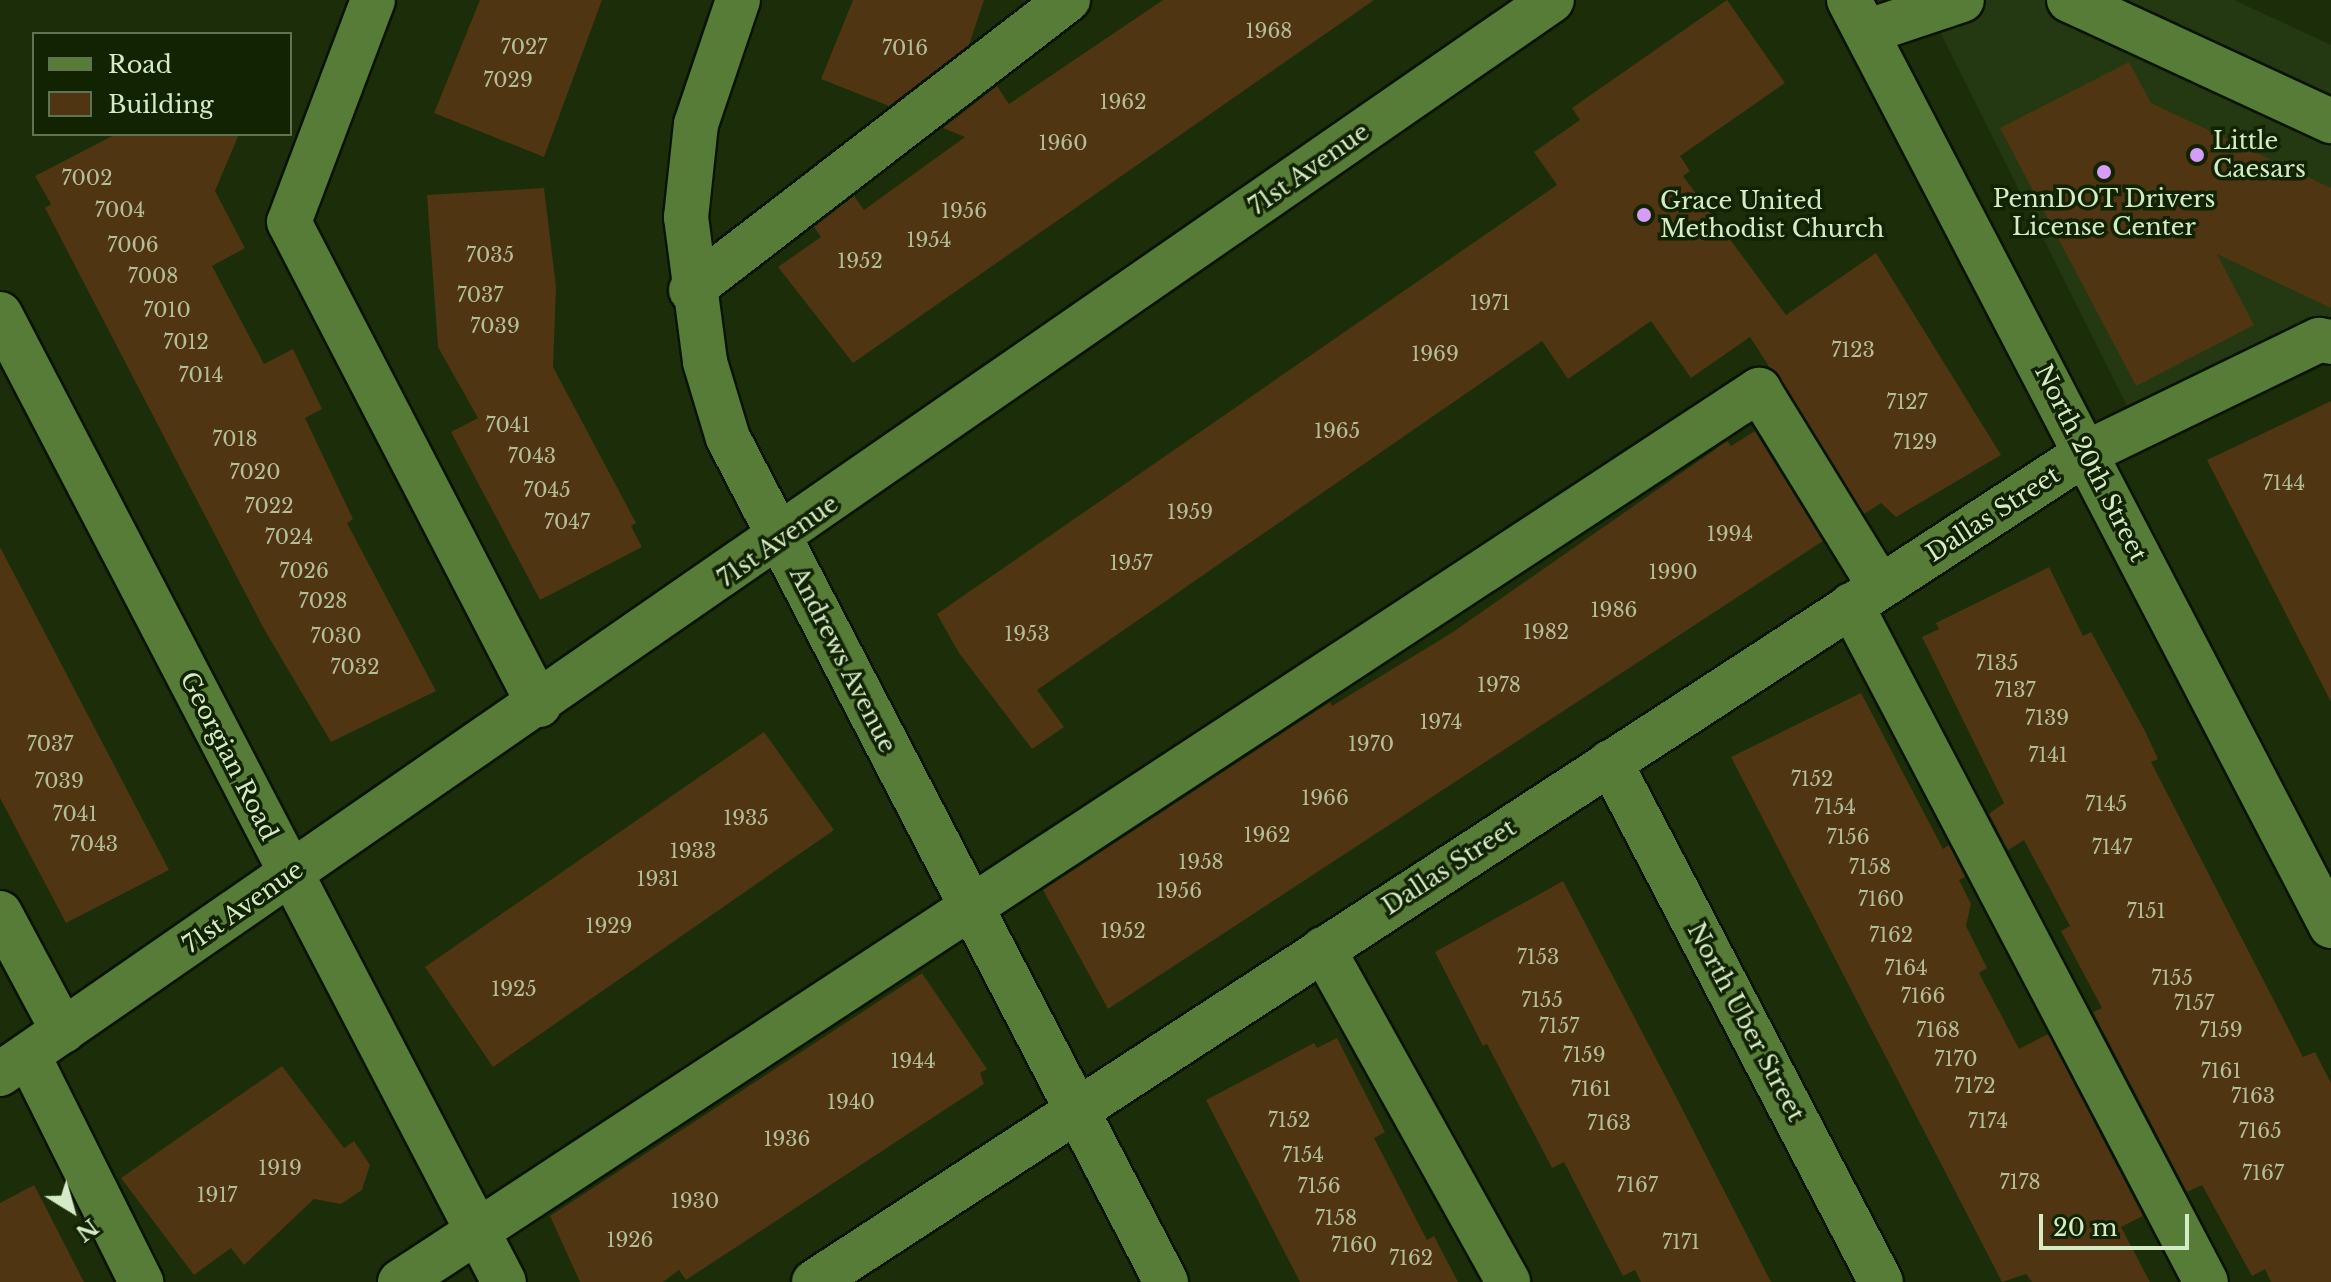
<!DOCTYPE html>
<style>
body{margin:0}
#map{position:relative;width:2331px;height:1282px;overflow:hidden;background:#1b2d09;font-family:"Libre Baskerville",serif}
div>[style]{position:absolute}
.built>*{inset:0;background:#243911}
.building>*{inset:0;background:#4f3511}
.roads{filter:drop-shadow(2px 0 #091402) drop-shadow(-2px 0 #091402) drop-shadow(0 2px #091402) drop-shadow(0 -2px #091402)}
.minor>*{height:44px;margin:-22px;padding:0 22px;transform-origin:22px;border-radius:22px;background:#577c38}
.dots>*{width:22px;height:22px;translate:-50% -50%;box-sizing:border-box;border:4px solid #112301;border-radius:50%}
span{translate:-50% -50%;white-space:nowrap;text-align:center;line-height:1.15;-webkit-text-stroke:7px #112301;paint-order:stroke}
.number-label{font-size:20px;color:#b4bd99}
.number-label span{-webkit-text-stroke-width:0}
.poi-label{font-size:24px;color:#d5eac6}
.left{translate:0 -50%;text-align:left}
.street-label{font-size:24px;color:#d5eac6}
.legend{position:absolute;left:32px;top:32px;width:260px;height:104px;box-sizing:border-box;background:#112301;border:2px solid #5f7350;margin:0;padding:10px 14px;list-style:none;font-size:24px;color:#d5eac6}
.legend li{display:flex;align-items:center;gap:16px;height:40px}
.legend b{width:40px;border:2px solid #5f7350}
.north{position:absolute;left:32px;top:1170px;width:80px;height:80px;-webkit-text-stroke:6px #112301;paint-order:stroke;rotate:143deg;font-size:22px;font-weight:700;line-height:32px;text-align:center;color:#d5eac6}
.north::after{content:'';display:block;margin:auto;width:28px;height:36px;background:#d5eac6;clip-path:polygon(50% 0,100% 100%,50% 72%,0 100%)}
.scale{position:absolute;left:2039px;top:1214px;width:150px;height:36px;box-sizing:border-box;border:4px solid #d5eac6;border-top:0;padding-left:10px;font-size:24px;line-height:28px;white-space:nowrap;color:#d5eac6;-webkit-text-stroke:6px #112301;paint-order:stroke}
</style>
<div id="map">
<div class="built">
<i style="clip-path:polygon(1924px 0,2234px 0,2331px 45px,2331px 343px,2295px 325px,2127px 406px)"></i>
</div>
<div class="building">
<i style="clip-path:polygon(480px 0,602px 0,544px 157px,434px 113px)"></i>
<i style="clip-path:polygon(853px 0,984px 0,969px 45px,889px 106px,821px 79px)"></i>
<i style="clip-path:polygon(1163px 0,1374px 0,853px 363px,778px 267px,821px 237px,814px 227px,854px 196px,864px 210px,965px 137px,943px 128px,997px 86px,1009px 104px)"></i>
<i style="clip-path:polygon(1727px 0,1785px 83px,1680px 156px,1690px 171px,1683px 176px,1786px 315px,1876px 253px,2001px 455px,1896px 517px,1881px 503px,1864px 514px,1750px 337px,1691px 378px,1651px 321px,1568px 379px,1542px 341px,1037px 690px,1064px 727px,1032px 749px,959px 653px,937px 614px,1557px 185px,1534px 152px,1580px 120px,1572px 108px)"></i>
<i style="clip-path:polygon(2129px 62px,2151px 103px,2331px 188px,2331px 308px,2217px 254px,2254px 325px,2136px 386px,2000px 128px)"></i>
<i style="clip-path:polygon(116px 134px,239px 134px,215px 191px,245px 248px,212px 266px,264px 364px,293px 349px,322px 409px,305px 418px,353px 519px,347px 523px,436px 691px,331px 742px,264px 629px,45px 208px,51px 204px,35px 176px)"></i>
<i style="clip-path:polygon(544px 188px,556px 287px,553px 367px,636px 523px,631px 526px,642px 547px,540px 600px,451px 432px,478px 418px,438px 347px,427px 195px)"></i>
<i style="clip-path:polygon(2331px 401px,2331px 702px,2207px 460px)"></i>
<i style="clip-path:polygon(1755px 431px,1823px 541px,1108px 1009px,1043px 890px,1330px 702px,1332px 706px,1453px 632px,1727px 441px,1731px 446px)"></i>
<i style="clip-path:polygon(0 547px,169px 870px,66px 923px,0 798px)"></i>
<i style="clip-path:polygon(2049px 567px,2083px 636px,2091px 632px,2145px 731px,2158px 759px,2151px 762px,2303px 1057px,2315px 1052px,2331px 1083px,2331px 1282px,2271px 1282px,2265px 1269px,2252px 1276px,2202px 1185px,2187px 1192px,2093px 1012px,2102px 1008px,2061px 931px,2070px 926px,2024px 840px,2008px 850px,1989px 814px,2004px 803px,1922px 637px,1939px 629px,1936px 623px)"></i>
<i style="clip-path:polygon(1861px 693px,1943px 849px,1949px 845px,1965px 877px,1959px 880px,1971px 904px,1966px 926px,1987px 968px,1979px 973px,2019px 1049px,2048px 1034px,2143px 1216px,2121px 1227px,2150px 1282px,2032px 1282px,2026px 1274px,2002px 1282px,1731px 757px)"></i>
<i style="clip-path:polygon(764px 732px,834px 830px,493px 1067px,425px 967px)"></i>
<i style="clip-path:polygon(1563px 881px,1673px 1091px,1771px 1282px,1641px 1282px,1635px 1270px,1623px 1276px,1564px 1162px,1552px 1168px,1487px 1044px,1483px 1046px,1435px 952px)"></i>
<i style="clip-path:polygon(922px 973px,987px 1069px,980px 1073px,984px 1084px,686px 1280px,679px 1270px,663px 1282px,580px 1282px,550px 1216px)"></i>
<i style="clip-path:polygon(1337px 1038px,1385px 1132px,1374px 1138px,1427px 1240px,1434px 1236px,1458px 1282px,1300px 1282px,1206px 1100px,1314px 1043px,1317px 1048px)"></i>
<i style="clip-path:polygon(282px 1066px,344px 1148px,354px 1141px,370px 1165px,362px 1190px,341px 1204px,314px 1199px,244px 1265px,231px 1248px,194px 1275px,121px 1178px)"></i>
<i style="clip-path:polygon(34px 1185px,45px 1206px,84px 1282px,0 1282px,0 1203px)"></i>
</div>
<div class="roads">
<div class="minor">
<i style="left:373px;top:0;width:237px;rotate:110.7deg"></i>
<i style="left:289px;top:222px;width:544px;rotate:62.63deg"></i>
<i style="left:738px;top:0;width:131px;rotate:108.7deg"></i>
<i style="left:696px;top:124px;width:94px;rotate:96.1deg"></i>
<i style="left:686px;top:217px;width:146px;rotate:82.5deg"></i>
<i style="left:705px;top:362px;width:79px;rotate:73.2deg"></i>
<i style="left:728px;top:438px;width:951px;rotate:62.57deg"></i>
<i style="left:1849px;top:0;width:1044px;rotate:62.5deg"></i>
<i style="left:2069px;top:0;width:289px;rotate:24.8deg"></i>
<i style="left:1866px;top:32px;width:101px;rotate:-18.4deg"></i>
<i style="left:691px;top:290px;width:476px;rotate:-37.6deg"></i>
<i style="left:0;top:314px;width:1091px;rotate:62.5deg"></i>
<i style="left:1851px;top:605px;width:764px;rotate:62.33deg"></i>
<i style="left:1610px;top:762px;width:586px;rotate:62.47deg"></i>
<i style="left:0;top:913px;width:134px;rotate:61.9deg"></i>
<i style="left:1323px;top:949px;width:381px;rotate:60.9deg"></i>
<i style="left:28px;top:1055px;width:254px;rotate:63.5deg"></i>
<i style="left:0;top:1074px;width:1887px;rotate:-34.68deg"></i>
<i style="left:400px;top:1282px;width:1626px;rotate:-33.28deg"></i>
<i style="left:1759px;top:390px;width:231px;rotate:58.4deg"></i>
<i style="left:814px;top:1282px;width:1518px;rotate:-33.09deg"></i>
<i style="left:2086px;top:453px;width:259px;rotate:-25.9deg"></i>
<i style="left:2319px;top:340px;width:12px;rotate:9deg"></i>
</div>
</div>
<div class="dots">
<i style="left:2197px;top:155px;background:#d79bf9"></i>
<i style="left:2104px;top:172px;background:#d79bf9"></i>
<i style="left:1644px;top:215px;background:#d79bf9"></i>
</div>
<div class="number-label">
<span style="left:1269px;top:31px">1968</span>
<span style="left:524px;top:47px">7027</span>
<span style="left:905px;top:48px">7016</span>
<span style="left:508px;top:80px">7029</span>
<span style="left:1123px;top:102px">1962</span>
<span style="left:1063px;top:143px">1960</span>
<span style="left:87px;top:178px">7002</span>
<span style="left:120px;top:210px">7004</span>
<span style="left:964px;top:211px">1956</span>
<span style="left:929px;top:240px">1954</span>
<span style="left:133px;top:245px">7006</span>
<span style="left:490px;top:255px">7035</span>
<span style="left:860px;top:261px">1952</span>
<span style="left:153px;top:276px">7008</span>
<span style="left:480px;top:295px">7037</span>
<span style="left:1490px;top:303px">1971</span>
<span style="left:167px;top:310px">7010</span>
<span style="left:495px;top:326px">7039</span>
<span style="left:186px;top:342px">7012</span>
<span style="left:1853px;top:350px">7123</span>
<span style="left:1435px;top:354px">1969</span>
<span style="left:201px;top:375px">7014</span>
<span style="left:1907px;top:402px">7127</span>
<span style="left:508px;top:425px">7041</span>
<span style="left:1337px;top:431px">1965</span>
<span style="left:235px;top:439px">7018</span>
<span style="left:1915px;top:442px">7129</span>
<span style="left:532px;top:456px">7043</span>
<span style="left:255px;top:472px">7020</span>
<span style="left:2284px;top:483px">7144</span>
<span style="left:547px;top:490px">7045</span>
<span style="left:269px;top:506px">7022</span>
<span style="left:1190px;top:512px">1959</span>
<span style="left:567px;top:522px">7047</span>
<span style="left:1730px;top:534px">1994</span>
<span style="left:289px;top:537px">7024</span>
<span style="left:1131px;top:563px">1957</span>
<span style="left:304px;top:571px">7026</span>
<span style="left:1673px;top:572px">1990</span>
<span style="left:323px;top:601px">7028</span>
<span style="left:1614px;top:610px">1986</span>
<span style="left:1546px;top:632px">1982</span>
<span style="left:1027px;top:634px">1953</span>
<span style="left:336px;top:636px">7030</span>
<span style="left:1997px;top:663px">7135</span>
<span style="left:355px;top:667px">7032</span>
<span style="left:1499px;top:685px">1978</span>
<span style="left:2015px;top:690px">7137</span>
<span style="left:2047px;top:718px">7139</span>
<span style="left:1441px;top:722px">1974</span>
<span style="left:50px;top:744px">7037</span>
<span style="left:1371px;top:744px">1970</span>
<span style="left:2048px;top:755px">7141</span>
<span style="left:1812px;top:779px">7152</span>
<span style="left:59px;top:781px">7039</span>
<span style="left:1325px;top:798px">1966</span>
<span style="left:2106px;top:804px">7145</span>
<span style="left:1835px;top:807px">7154</span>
<span style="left:75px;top:814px">7041</span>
<span style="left:746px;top:818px">1935</span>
<span style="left:1267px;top:835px">1962</span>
<span style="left:1848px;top:837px">7156</span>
<span style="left:94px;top:844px">7043</span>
<span style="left:2112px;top:847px">7147</span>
<span style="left:693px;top:851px">1933</span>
<span style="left:1201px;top:862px">1958</span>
<span style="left:1870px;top:867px">7158</span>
<span style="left:658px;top:879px">1931</span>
<span style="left:1179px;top:891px">1956</span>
<span style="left:1881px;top:899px">7160</span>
<span style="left:2146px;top:911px">7151</span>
<span style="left:609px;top:926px">1929</span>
<span style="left:1123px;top:931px">1952</span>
<span style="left:1891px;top:935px">7162</span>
<span style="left:1538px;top:957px">7153</span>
<span style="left:1906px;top:968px">7164</span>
<span style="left:2172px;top:978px">7155</span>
<span style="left:514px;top:989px">1925</span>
<span style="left:1923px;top:996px">7166</span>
<span style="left:1542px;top:1000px">7155</span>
<span style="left:2194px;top:1003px">7157</span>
<span style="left:1559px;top:1026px">7157</span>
<span style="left:1938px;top:1030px">7168</span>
<span style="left:2221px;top:1030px">7159</span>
<span style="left:1584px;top:1055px">7159</span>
<span style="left:1956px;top:1059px">7170</span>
<span style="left:913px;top:1061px">1944</span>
<span style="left:2221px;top:1071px">7161</span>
<span style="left:1975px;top:1086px">7172</span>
<span style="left:1591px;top:1089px">7161</span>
<span style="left:2253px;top:1096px">7163</span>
<span style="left:851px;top:1102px">1940</span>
<span style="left:1289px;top:1120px">7152</span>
<span style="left:1988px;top:1121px">7174</span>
<span style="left:1609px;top:1123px">7163</span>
<span style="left:2260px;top:1131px">7165</span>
<span style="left:787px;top:1139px">1936</span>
<span style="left:1303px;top:1155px">7154</span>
<span style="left:280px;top:1168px">1919</span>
<span style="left:2263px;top:1173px">7167</span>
<span style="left:2020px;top:1182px">7178</span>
<span style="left:1637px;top:1185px">7167</span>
<span style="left:1319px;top:1186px">7156</span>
<span style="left:217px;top:1195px">1917</span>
<span style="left:695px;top:1201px">1930</span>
<span style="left:1336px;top:1218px">7158</span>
<span style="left:630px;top:1240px">1926</span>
<span style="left:1681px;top:1242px">7171</span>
<span style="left:1354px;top:1245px">7160</span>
<span style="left:1411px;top:1258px">7162</span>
</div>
<div class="poi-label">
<span class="left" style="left:2213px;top:155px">Little<br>Caesars</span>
<span style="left:2104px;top:213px">PennDOT Drivers<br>License Center</span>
<span class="left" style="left:1660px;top:215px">Grace United<br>Methodist Church</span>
</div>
<div class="street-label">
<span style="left:1309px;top:169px;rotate:-35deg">71st Avenue</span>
<span style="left:2091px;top:463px;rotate:63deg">North 20th Street</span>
<span style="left:1993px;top:514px;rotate:-33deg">Dallas Street</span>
<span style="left:778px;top:541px;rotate:-35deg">71st Avenue</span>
<span style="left:843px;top:660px;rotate:63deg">Andrews Avenue</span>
<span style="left:229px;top:756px;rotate:63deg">Georgian Road</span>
<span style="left:1449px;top:867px;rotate:-33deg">Dallas Street</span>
<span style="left:243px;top:907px;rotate:-35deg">71st Avenue</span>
<span style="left:1746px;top:1022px;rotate:62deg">North Uber Street</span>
</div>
<ul class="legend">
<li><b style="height:10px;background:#577c38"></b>Road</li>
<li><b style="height:22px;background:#4f3511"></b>Building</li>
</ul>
<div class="north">N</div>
<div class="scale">20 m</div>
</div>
